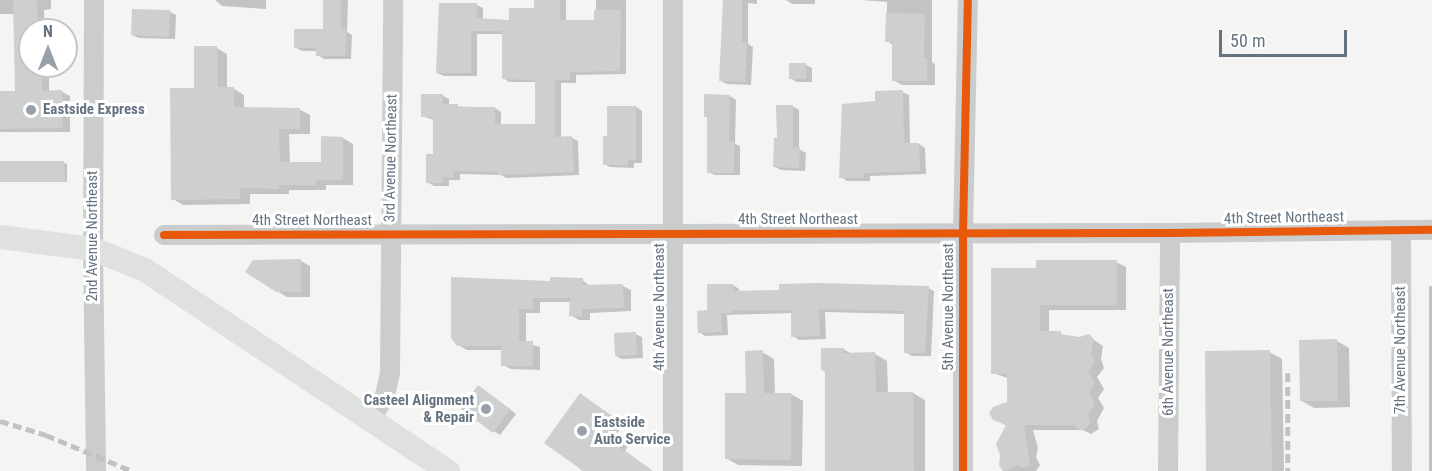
<!DOCTYPE html>
<style>
body{margin:0}
#map{position:relative;width:1432px;height:471px;overflow:hidden;background:#f4f4f3;font-family:"Roboto Condensed",sans-serif}
div>[style]{position:absolute}
.shadow>*{inset:0;background:#0003}
.building>*{inset:0;background:#cecfcf}
.minor>*{height:20px;margin:-10px;padding:0 10px;transform-origin:10px;border-radius:10px;background:#cacccd}
.major>*{height:24px;margin:-12px;padding:0 12px;transform-origin:12px;border-radius:12px;background:#dfe0e0}
.rail>*{height:4.5px;margin-top:-2.25px;transform-origin:0;background:repeating-linear-gradient(90deg,#c1c2c3 0 9px,transparent 0 13.5px)}
.cycleway>*{height:8px;margin:-4px;padding:0 4px;transform-origin:4px;border-radius:4px;background:#e8590c}
.dots>*{width:16px;height:16px;translate:-50% -50%;box-sizing:border-box;border:3px solid #fff;border-radius:50%}
span{translate:-50% -50%;white-space:nowrap;text-align:center;line-height:1.15;-webkit-text-stroke:6px #fff;paint-order:stroke}
.poi-label{font-size:15px;color:#667482;font-weight:700}
.left{translate:0 -50%;text-align:left}
.right{translate:-100% -50%;text-align:right}
.street-label{font-size:15px;color:#667482}
.north{position:absolute;left:18px;top:18px;width:60px;height:60px;box-sizing:border-box;background:#fff;border:2px solid #c2c7cd;border-radius:50%;rotate:0deg;font-size:16px;font-weight:700;line-height:24px;text-align:center;color:#667482}
.north::after{content:'';display:block;margin:auto;width:21px;height:27px;background:#98a1aa;clip-path:polygon(50% 0,100% 100%,50% 72%,0 100%)}
.scale{position:absolute;left:1219px;top:30px;width:128px;height:27px;box-sizing:border-box;border:3px solid #667482;border-top:0;padding-left:8px;font-size:18px;line-height:21px;white-space:nowrap;color:#667482;-webkit-text-stroke:4px #fff;paint-order:stroke}
</style>
<div id="map">
<div class="shadow">
<i style="clip-path:polygon(0 0,51px 0,51px 9px,44px 10px,45px 30px,30px 30px,30px 66px,49px 66px,49px 92px,62px 92px,70px 96px,70px 132px,0 132px,0 93px,17px 92px,15px 14px,0 14px)"></i>
<i style="clip-path:polygon(215px 0,266px 0,266px 9px,222px 6px)"></i>
<i style="clip-path:polygon(324px 0,348px 0,347px 32px,352px 35px,351px 59px,324px 59px,318px 55px,318px 51px,302px 51px,295px 47px,324px 31px)"></i>
<i style="clip-path:polygon(535px 0,566px 0,566px 22px,596px 21px,596px 0,626px 0,626px 74px,576px 75px,576px 83px,561px 83px,561px 138px,572px 138px,578px 141px,579px 175px,506px 178px,501px 175px,460px 174px,460px 180px,449px 180px,449px 186px,434px 186px,427px 182px,434px 156px,434px 120px,422px 116px,443px 96px,449px 99px,449px 106px,495px 108px,501px 112px,501px 126px,537px 126px,537px 82px,509px 82px,503px 78px,503px 34px,477px 34px,477px 76px,444px 76px,437px 73px,477px 5px,483px 8px,483px 20px,510px 21px,535px 9px)"></i>
<i style="clip-path:polygon(724px 0,757px 0,757px 4px,748px 3px,748px 44px,753px 47px,751px 85px,727px 84px,721px 81px)"></i>
<i style="clip-path:polygon(786px 0,815px 0,815px 4px,792px 4px)"></i>
<i style="clip-path:polygon(861px 0,932px 0,932px 62px,935px 64px,935px 85px,902px 85px,893px 80px,893px 45px,887px 41px,887px 2px)"></i>
<i style="clip-path:polygon(170px 12px,176px 15px,175px 39px,139px 38px,132px 35px)"></i>
<i style="clip-path:polygon(217px 48px,227px 54px,227px 89px,234px 89px,244px 95px,244px 109px,299px 109px,310px 115px,310px 134px,289px 134px,290px 164px,322px 164px,323px 138px,343px 138px,353px 144px,353px 185px,326px 185px,326px 190px,289px 190px,289px 194px,250px 194px,250px 204px,183px 205px,173px 199px,196px 89px)"></i>
<i style="clip-path:polygon(806px 65px,812px 68px,812px 82px,797px 82px,790px 78px)"></i>
<i style="clip-path:polygon(902px 92px,909px 95px,910px 145px,919px 144px,925px 148px,926px 174px,870px 176px,870px 181px,847px 181px,841px 177px,877px 102px)"></i>
<i style="clip-path:polygon(730px 96px,736px 100px,735px 144px,740px 146px,740px 175px,715px 175px,708px 172px)"></i>
<i style="clip-path:polygon(792px 106px,799px 110px,799px 149px,806px 153px,805px 171px,781px 170px,775px 167px)"></i>
<i style="clip-path:polygon(636px 107px,642px 111px,642px 163px,634px 163px,634px 168px,610px 167px,604px 164px,609px 137px)"></i>
<i style="clip-path:polygon(0 163px,64px 163px,67px 164px,67px 182px,0 182px)"></i>
<i style="clip-path:polygon(301px 261px,310px 266px,310px 297px,287px 297px,277px 291px)"></i>
<i style="clip-path:polygon(1116px 262px,1126px 267px,1126px 310px,1049px 310px,1049px 333px,1079px 339px,1088px 336px,1103px 346px,1101px 359px,1104px 368px,1097px 377px,1104px 389px,1098px 398px,1104px 408px,1097px 421px,1099px 429px,1091px 434px,1083px 430px,1033px 430px,1038px 448px,1036px 457px,1040px 465px,1036px 471px,1003px 471px,1000px 465px,1007px 426px,994px 419px,1009px 404px,1008px 378px,993px 373px,1037px 269px)"></i>
<i style="clip-path:polygon(582px 280px,590px 286px,623px 286px,631px 290px,631px 311px,590px 313px,590px 320px,579px 320px,571px 315px,571px 302px,540px 302px,540px 313px,526px 313px,526px 343px,540px 347px,540px 370px,511px 369px,503px 365px,503px 350px,467px 350px,458px 345px,551px 282px)"></i>
<i style="clip-path:polygon(733px 285px,739px 289px,739px 292px,928px 288px,934px 291px,931px 356px,912px 356px,905px 352px,905px 314px,825px 312px,826px 339px,799px 340px,793px 336px,792px 313px,727px 315px,728px 335px,705px 336px,699px 332px,709px 312px)"></i>
<i style="clip-path:polygon(1429px 286px,1432px 286px,1432px 471px,1429px 471px)"></i>
<i style="clip-path:polygon(635px 334px,642px 337px,643px 358px,622px 359px,616px 356px)"></i>
<i style="clip-path:polygon(1337px 341px,1349px 348px,1350px 407px,1314px 408px,1302px 401px)"></i>
<i style="clip-path:polygon(843px 349px,852px 354px,875px 354px,887px 361px,888px 393px,913px 393px,925px 400px,925px 471px,827px 471px,826px 372px,822px 370px)"></i>
<i style="clip-path:polygon(762px 352px,774px 359px,775px 394px,791px 394px,803px 401px,802px 466px,738px 465px,726px 458px)"></i>
<i style="clip-path:polygon(1269px 352px,1282px 359px,1284px 471px,1208px 471px)"></i>
<i style="clip-path:polygon(485px 391px,516px 414px,500px 435px,494px 431px)"></i>
<i style="clip-path:polygon(581px 395px,624px 424px,616px 435px,629px 444px,625px 451px,653px 471px,585px 471px)"></i>
</div>
<div class="building">
<i style="clip-path:polygon(13px 0,37px 0,38px 30px,30px 30px,30px 66px,42px 66px,42px 91px,62px 90px,63px 128px,0 129px,0 91px,15px 91px)"></i>
<i style="clip-path:polygon(323px 0,341px 0,341px 29px,346px 29px,345px 56px,316px 56px,316px 48px,294px 48px,294px 29px,323px 29px)"></i>
<i style="clip-path:polygon(534px 0,560px 0,560px 20px,594px 20px,594px 10px,621px 10px,620px 71px,570px 72px,570px 80px,555px 80px,555px 137px,572px 136px,574px 172px,498px 175px,498px 172px,454px 171px,454px 178px,443px 177px,443px 183px,426px 183px,426px 154px,433px 154px,433px 117px,421px 117px,421px 94px,443px 94px,443px 104px,458px 104px,458px 107px,495px 107px,495px 124px,535px 124px,535px 80px,502px 79px,502px 31px,471px 31px,471px 73px,436px 73px,439px 3px,477px 3px,477px 18px,509px 20px,509px 8px,534px 8px)"></i>
<i style="clip-path:polygon(723px 0,742px 0,742px 42px,747px 42px,745px 82px,719px 81px)"></i>
<i style="clip-path:polygon(132px 9px,170px 10px,169px 37px,131px 35px)"></i>
<i style="clip-path:polygon(886px 13px,925px 14px,924px 58px,927px 58px,927px 81px,892px 81px,892px 42px,885px 42px)"></i>
<i style="clip-path:polygon(194px 46px,217px 46px,218px 87px,234px 87px,234px 107px,300px 108px,300px 129px,279px 129px,280px 162px,321px 162px,321px 136px,343px 137px,343px 180px,316px 180px,316px 185px,279px 185px,279px 189px,240px 188px,240px 199px,171px 200px,170px 88px,194px 88px)"></i>
<i style="clip-path:polygon(789px 63px,806px 63px,806px 79px,789px 79px)"></i>
<i style="clip-path:polygon(903px 90px,904px 143px,919px 143px,920px 171px,864px 173px,864px 178px,839px 178px,842px 104px,875px 101px,875px 91px)"></i>
<i style="clip-path:polygon(704px 94px,730px 95px,729px 141px,734px 141px,734px 173px,707px 173px,707px 117px,704px 117px)"></i>
<i style="clip-path:polygon(776px 105px,793px 105px,793px 147px,800px 147px,799px 168px,773px 167px,774px 138px,777px 138px)"></i>
<i style="clip-path:polygon(607px 106px,636px 106px,636px 160px,628px 160px,628px 165px,603px 165px,603px 136px,607px 136px)"></i>
<i style="clip-path:polygon(0 161px,64px 161px,65px 182px,0 182px)"></i>
<i style="clip-path:polygon(301px 259px,301px 292px,276px 292px,245px 272px,253px 260px)"></i>
<i style="clip-path:polygon(1036px 260px,1117px 260px,1117px 305px,1040px 305px,1040px 331px,1061px 331px,1061px 334px,1079px 337px,1089px 334px,1094px 339px,1091px 353px,1095px 362px,1088px 371px,1095px 383px,1089px 392px,1095px 404px,1088px 415px,1090px 423px,1085px 429px,1080px 430px,1074px 425px,1024px 425px,1030px 464px,1024px 468px,1016px 465px,1005px 471px,999px 466px,1000px 455px,996px 444px,1006px 425px,993px 420px,989px 413px,993px 407px,1007px 402px,1007px 374px,991px 374px,991px 268px,1036px 268px)"></i>
<i style="clip-path:polygon(451px 277px,550px 281px,550px 277px,583px 278px,583px 285px,623px 284px,624px 308px,582px 309px,582px 317px,569px 316px,570px 298px,533px 298px,533px 309px,519px 309px,519px 341px,533px 341px,533px 366px,501px 366px,501px 346px,457px 346px,451px 338px)"></i>
<i style="clip-path:polygon(819px 283px,929px 286px,925px 353px,904px 353px,904px 311px,819px 309px,820px 336px,791px 337px,791px 310px,733px 310px,733px 313px,721px 313px,722px 332px,698px 333px,697px 311px,707px 310px,707px 284px,733px 284px,733px 291px,779px 290px,779px 284px)"></i>
<i style="clip-path:polygon(636px 332px,637px 355px,615px 356px,614px 333px)"></i>
<i style="clip-path:polygon(1337px 339px,1338px 401px,1300px 401px,1299px 340px)"></i>
<i style="clip-path:polygon(821px 348px,844px 348px,843px 353px,875px 352px,876px 392px,913px 392px,914px 471px,825px 471px,825px 371px,821px 370px)"></i>
<i style="clip-path:polygon(763px 350px,764px 393px,791px 393px,791px 460px,725px 459px,725px 393px,746px 393px,745px 351px)"></i>
<i style="clip-path:polygon(1270px 350px,1272px 471px,1206px 471px,1205px 351px)"></i>
<i style="clip-path:polygon(478px 385px,510px 409px,493px 433px,461px 409px)"></i>
<i style="clip-path:polygon(580px 393px,612px 416px,605px 427px,618px 436px,613px 442px,652px 471px,583px 471px,544px 443px)"></i>
</div>
<div class="minor">
<i style="left:94px;top:0;width:249px;rotate:90.2deg"></i>
<i style="left:93px;top:249px;width:222px;rotate:89.2deg"></i>
<i style="left:673px;top:0;width:471px;rotate:90deg"></i>
<i style="left:1401px;top:230px;width:241px;rotate:89.8deg"></i>
<i style="left:164px;top:235px;width:1006px;rotate:-0.11deg"></i>
<i style="left:1170px;top:233px;width:262px;rotate:-0.7deg"></i>
<i style="left:371px;top:419px;width:27px;rotate:-59deg"></i>
<i style="left:385px;top:396px;width:25px;rotate:-78deg"></i>
<i style="left:390px;top:372px;width:372px;rotate:-89.5deg"></i>
<i style="left:963px;top:471px;width:238px;rotate:-90deg"></i>
<i style="left:963px;top:233px;width:233px;rotate:-88.8deg"></i>
<i style="left:1168px;top:471px;width:238px;rotate:-89.5deg"></i>
</div>
<div class="major">
<i style="left:0;top:237px;width:94px;rotate:7.4deg"></i>
<i style="left:93px;top:249px;width:56px;rotate:22deg"></i>
<i style="left:145px;top:270px;width:364px;rotate:33.6deg"></i>
</div>
<div class="rail">
<i style="left:1288px;top:373px;width:98px;rotate:90deg"></i>
<i style="left:0;top:421px;width:48px;rotate:16.9deg"></i>
<i style="left:46px;top:435px;width:93px;rotate:22.7deg"></i>
</div>
<div class="cycleway">
<i style="left:164px;top:235px;width:1006px;rotate:-0.11deg"></i>
<i style="left:1170px;top:233px;width:262px;rotate:-0.7deg"></i>
<i style="left:963px;top:471px;width:238px;rotate:-90deg"></i>
<i style="left:963px;top:233px;width:233px;rotate:-88.8deg"></i>
</div>
<div class="dots">
<i style="left:31px;top:110px;background:#98a1aa"></i>
<i style="left:486px;top:409px;background:#98a1aa"></i>
<i style="left:582px;top:431px;background:#98a1aa"></i>
</div>
<div class="poi-label">
<span class="left" style="left:43px;top:110px">Eastside Express</span>
<span class="right" style="left:474px;top:409px">Casteel Alignment<br>&amp; Repair</span>
<span class="left" style="left:594px;top:431px">Eastside<br>Auto Service</span>
</div>
<div class="street-label">
<span style="left:391px;top:158px;rotate:-89deg">3rd Avenue Northeast</span>
<span style="left:1284px;top:218px;rotate:-1deg">4th Street Northeast</span>
<span style="left:798px;top:220px">4th Street Northeast</span>
<span style="left:312px;top:221px">4th Street Northeast</span>
<span style="left:93px;top:236px;rotate:-90deg">2nd Avenue Northeast</span>
<span style="left:660px;top:307px;rotate:-90deg">4th Avenue Northeast</span>
<span style="left:949px;top:307px;rotate:-90deg">5th Avenue Northeast</span>
<span style="left:1401px;top:350px;rotate:-90deg">7th Avenue Northeast</span>
<span style="left:1169px;top:352px;rotate:-90deg">6th Avenue Northeast</span>
</div>
<div class="north">N</div>
<div class="scale">50 m</div>
</div>
